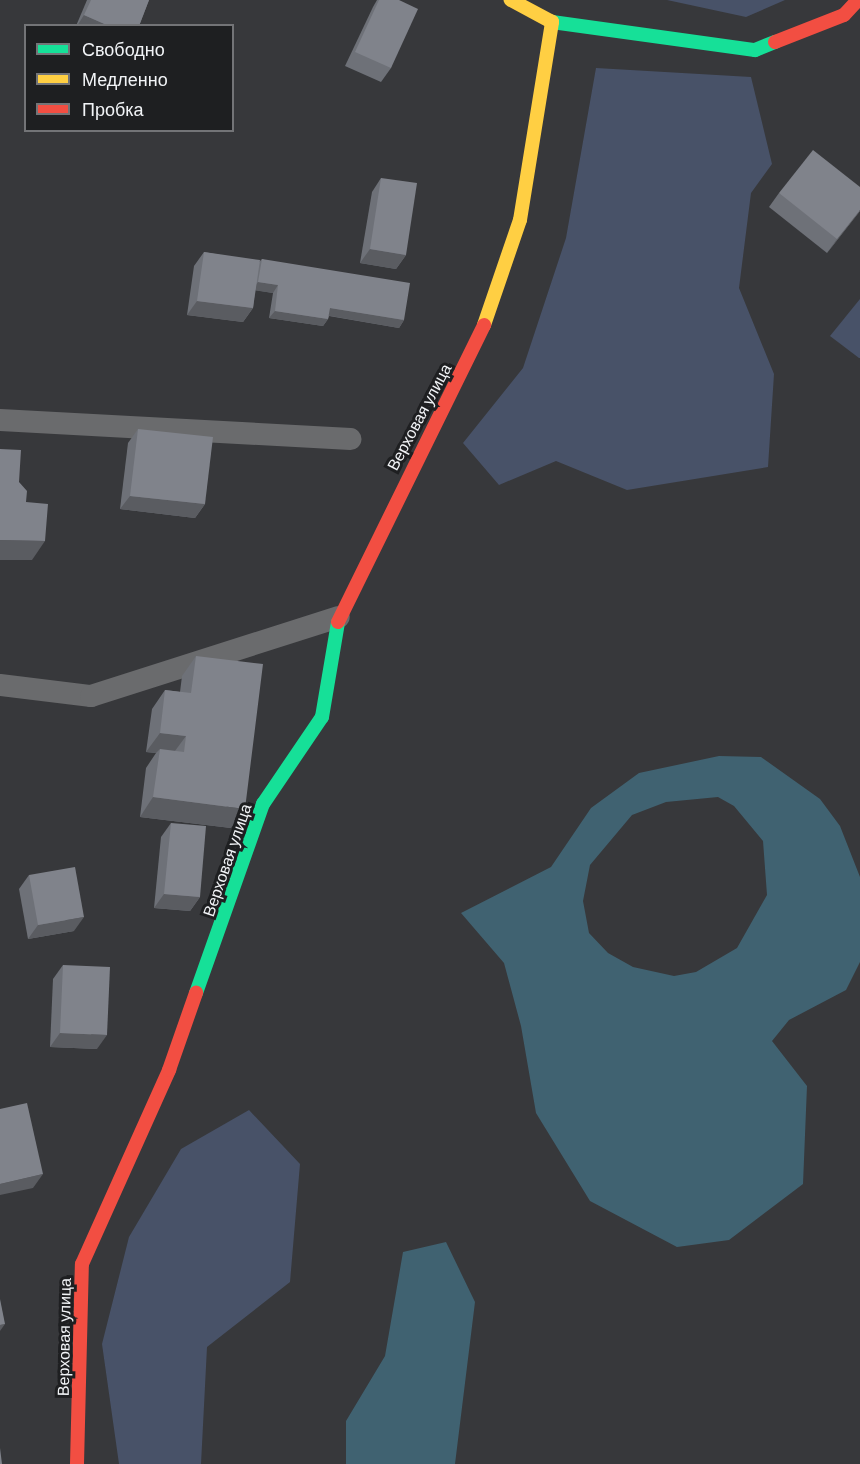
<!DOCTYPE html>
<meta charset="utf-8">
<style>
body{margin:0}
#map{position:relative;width:860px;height:1464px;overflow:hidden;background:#37383b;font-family:Barlow,sans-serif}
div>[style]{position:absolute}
.green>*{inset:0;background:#485268}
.water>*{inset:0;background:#406271}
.lane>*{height:22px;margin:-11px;padding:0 11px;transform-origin:11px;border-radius:11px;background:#6a6b6d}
.fast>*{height:14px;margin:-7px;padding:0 7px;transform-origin:7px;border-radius:7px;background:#16e098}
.slow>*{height:14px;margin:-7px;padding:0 7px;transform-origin:7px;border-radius:7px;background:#ffcf43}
.jam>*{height:14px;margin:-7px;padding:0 7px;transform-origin:7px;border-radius:7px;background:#f24e42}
.wall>*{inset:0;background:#6e7178}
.shaded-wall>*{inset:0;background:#5a5c61}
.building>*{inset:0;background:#80838b}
span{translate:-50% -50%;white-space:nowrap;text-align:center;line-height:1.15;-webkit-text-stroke:6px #1e1f21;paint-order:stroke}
.street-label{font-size:16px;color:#f2f4f7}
.legend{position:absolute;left:24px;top:24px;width:210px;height:108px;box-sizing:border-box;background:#1e1f21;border:2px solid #737477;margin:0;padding:8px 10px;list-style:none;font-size:18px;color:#f2f4f7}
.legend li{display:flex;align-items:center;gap:12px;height:30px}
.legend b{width:30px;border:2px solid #737477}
</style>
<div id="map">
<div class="green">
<i style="clip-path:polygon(667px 0,785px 0,746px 17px)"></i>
<i style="clip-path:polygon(596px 68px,751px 77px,772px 164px,751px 193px,739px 288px,774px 374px,768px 467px,627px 490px,556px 461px,499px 485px,463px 443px,523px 368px,566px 238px)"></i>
<i style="clip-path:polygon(860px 299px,860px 358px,859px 358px,830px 336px)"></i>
<i style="clip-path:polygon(249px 1110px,300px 1164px,290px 1282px,207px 1347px,201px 1464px,119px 1464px,102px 1344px,129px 1237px,181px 1149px)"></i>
</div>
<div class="water">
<i style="clip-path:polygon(evenodd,719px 756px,761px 757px,820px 799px,840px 826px,860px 877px,860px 962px,846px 990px,789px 1020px,772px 1041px,807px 1086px,803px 1184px,729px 1240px,677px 1247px,590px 1201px,536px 1113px,521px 1026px,504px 963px,461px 913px,551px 867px,591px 808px,639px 773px,719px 756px,718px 797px,734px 806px,763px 841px,767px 895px,737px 948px,696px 972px,674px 976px,633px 967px,608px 953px,589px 933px,583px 901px,590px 865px,632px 815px,666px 802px,718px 797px)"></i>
<i style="clip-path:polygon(446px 1242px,475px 1302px,455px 1464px,346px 1464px,346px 1421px,385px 1356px,403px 1252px)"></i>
</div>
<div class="lane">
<i style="left:0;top:420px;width:351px;rotate:3.1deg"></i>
<i style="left:0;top:685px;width:92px;rotate:6.9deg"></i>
<i style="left:91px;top:696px;width:260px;rotate:-17.7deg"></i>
</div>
<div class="fast">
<i style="left:552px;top:22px;width:205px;rotate:7.9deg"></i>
<i style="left:755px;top:50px;width:22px;rotate:-22deg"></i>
<i style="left:196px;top:993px;width:201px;rotate:-70.5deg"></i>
<i style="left:263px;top:804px;width:105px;rotate:-55.9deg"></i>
<i style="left:322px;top:717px;width:96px;rotate:-80.4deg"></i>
</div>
<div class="slow">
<i style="left:484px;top:325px;width:111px;rotate:-71.1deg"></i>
<i style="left:520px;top:220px;width:201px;rotate:-80.8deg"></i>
<i style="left:552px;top:22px;width:47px;rotate:-151.8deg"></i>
</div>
<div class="jam">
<i style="left:775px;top:42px;width:74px;rotate:-21.4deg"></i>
<i style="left:844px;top:15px;width:21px;rotate:-47deg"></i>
<i style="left:338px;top:622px;width:331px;rotate:-63.8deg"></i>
<i style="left:77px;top:1464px;width:200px;rotate:-88.6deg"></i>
<i style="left:82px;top:1264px;width:213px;rotate:-65.8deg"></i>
<i style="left:169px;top:1070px;width:82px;rotate:-70.7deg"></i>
</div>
<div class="wall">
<i style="clip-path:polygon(87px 0,149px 0,139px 26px,76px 26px)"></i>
<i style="clip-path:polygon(377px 0,399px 0,391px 68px,381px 82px,345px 66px,373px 7px)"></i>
<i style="clip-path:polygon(381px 178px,406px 255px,396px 269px,360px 263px,372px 192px)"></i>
<i style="clip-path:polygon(779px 193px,860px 211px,827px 253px,769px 207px)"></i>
<i style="clip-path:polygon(204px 252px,259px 262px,262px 259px,404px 320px,399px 328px,329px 316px,328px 319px,323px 326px,269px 318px,273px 293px,255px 290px,253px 308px,243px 322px,187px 315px,194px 266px)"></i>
<i style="clip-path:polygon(138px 429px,205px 504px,195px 518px,120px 509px,128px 443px)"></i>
<i style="clip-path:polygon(196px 656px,231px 828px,140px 817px,146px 768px,156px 753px,146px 752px,152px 709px,165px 690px,180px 692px,182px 676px)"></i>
<i style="clip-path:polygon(171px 823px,200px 897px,190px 911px,154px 908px,161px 837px)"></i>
<i style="clip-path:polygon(29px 875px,74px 931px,28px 939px,19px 889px)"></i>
<i style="clip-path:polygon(63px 965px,97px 1049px,50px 1047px,53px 979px)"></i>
</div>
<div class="shaded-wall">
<i style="clip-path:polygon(84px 15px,109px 26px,77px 26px)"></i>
<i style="clip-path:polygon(860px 210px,860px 211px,827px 253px,837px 239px)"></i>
<i style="clip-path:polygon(370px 249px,406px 255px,396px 269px,360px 263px)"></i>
<i style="clip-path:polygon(258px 282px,278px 285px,273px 293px,252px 290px)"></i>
<i style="clip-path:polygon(197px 301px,253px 308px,243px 322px,187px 315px)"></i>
<i style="clip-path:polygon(330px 308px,404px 320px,399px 328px,325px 315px)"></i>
<i style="clip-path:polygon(275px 311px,328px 319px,323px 326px,269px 318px)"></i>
<i style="clip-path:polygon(130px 496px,205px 504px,195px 518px,120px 509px)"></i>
<i style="clip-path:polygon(0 540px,45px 541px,32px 560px,0 560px)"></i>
<i style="clip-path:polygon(160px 733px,186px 736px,172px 755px,160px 749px,156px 753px,146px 752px)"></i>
<i style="clip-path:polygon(153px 797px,245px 809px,231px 828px,140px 817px)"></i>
<i style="clip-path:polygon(164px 894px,200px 897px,190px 911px,154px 908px)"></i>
<i style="clip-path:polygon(84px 917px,74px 931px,28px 939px,38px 925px)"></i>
<i style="clip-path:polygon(60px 1033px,107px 1035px,97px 1049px,50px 1047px)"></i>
<i style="clip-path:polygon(43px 1174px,33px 1188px,0 1195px,0 1184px)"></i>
<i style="clip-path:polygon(5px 1324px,0 1331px,0 1325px)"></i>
</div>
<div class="building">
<i style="clip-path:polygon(91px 0,149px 0,139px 26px,109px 26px,84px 15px)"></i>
<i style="clip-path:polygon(379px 0,399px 0,418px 9px,391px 68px,355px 52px)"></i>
<i style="clip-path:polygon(813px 150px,860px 187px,860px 210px,837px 239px,779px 193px)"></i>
<i style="clip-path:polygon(381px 178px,417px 183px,406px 255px,370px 249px)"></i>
<i style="clip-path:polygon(204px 252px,260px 260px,253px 308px,197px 301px)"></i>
<i style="clip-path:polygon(262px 259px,410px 283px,404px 320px,330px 308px,328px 319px,275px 311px,278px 285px,258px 282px)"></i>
<i style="clip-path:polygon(138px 429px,213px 437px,205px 504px,130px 496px)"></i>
<i style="clip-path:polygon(0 449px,21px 450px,19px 482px,27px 491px,26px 502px,48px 504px,45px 541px,0 540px)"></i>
<i style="clip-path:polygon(196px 656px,263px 664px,245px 809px,153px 797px,160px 749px,184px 752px,186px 736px,160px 733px,165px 690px,191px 693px)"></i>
<i style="clip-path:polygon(171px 823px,206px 826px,200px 897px,164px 894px)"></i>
<i style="clip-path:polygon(75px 867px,84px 917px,38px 925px,29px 875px)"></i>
<i style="clip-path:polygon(63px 965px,110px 967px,107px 1035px,60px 1033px)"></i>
<i style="clip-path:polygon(27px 1103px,43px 1174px,0 1184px,0 1109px)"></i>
<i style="clip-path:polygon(0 1299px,5px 1324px,0 1325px)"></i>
<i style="clip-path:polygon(0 1448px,2px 1464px,0 1464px)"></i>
</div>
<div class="street-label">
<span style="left:419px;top:417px;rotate:-62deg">Верховая улица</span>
<span style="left:227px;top:860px;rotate:-71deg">Верховая улица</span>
<span style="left:64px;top:1337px;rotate:-89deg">Верховая улица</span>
</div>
<ul class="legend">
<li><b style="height:8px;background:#16e098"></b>Свободно</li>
<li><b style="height:8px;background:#ffcf43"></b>Медленно</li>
<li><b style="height:8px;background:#f24e42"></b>Пробка</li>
</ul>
</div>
